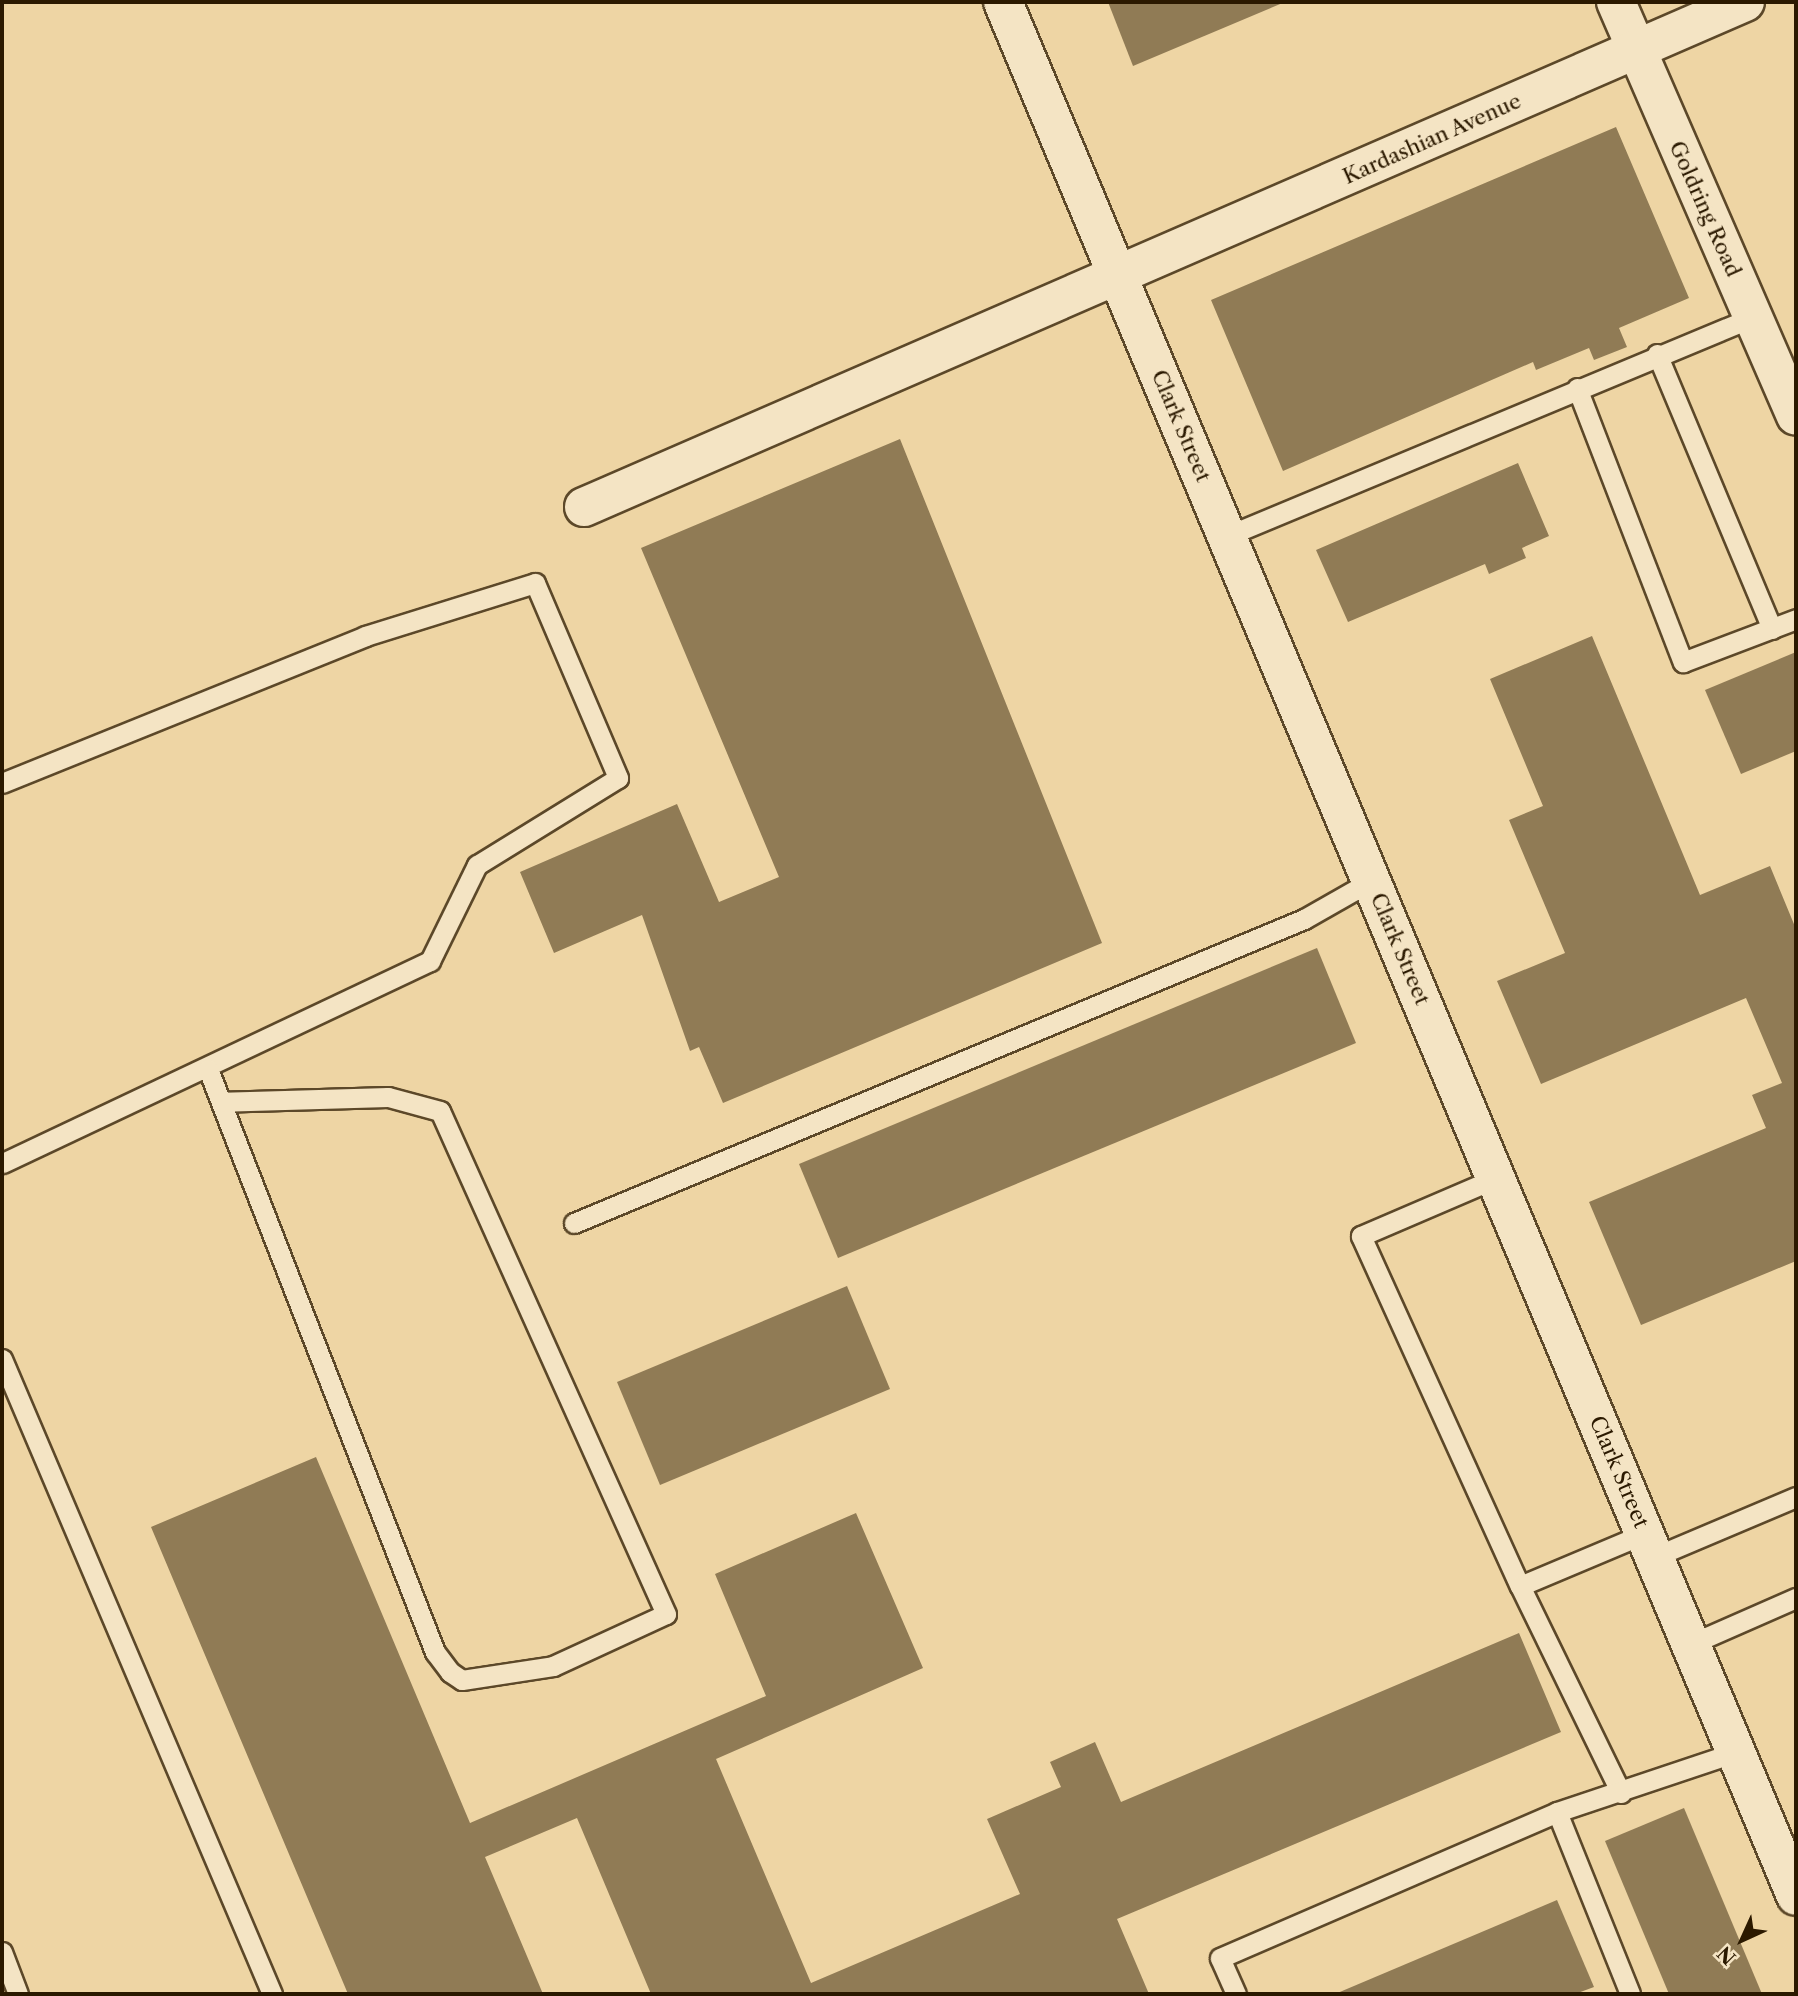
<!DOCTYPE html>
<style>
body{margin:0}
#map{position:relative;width:1798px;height:1996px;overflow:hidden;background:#eed5a4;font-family:"Libre Caslon Text",serif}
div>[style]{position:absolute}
.building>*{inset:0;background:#907b55}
.roads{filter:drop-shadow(2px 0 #5c4829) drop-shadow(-2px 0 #5c4829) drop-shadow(0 2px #5c4829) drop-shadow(0 -2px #5c4829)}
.lane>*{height:19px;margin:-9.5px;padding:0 9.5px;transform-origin:9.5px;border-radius:9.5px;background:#f4e4c4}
.street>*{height:38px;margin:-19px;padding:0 19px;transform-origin:19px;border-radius:19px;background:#f4e4c4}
.secondary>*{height:38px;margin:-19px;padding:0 19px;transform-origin:19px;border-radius:19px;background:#f4e4c4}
span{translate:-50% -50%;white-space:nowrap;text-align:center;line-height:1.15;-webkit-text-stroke:5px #f4e4c4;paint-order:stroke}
.street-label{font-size:21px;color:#2b1900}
.frame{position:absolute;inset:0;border:4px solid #2b1900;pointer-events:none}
.north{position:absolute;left:1707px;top:1905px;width:70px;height:70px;-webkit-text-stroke:5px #f4e4c4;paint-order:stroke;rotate:225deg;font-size:19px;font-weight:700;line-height:28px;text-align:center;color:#2b1900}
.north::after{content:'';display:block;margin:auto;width:24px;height:32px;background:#2b1900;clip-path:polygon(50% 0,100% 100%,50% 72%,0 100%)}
</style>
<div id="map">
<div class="building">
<i style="clip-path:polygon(1108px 2px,1285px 2px,1133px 66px)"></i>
<i style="clip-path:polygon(1616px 127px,1689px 298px,1619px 328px,1627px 347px,1594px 360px,1589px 348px,1536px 370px,1533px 362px,1283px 471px,1211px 300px)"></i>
<i style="clip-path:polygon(900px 439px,1102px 943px,723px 1103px,699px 1047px,690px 1051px,642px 915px,554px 953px,520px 872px,677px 804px,719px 902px,779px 877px,641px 548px)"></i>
<i style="clip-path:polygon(1518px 463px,1549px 536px,1522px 548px,1526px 558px,1489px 574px,1485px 564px,1348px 622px,1316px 550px)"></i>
<i style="clip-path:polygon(1592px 636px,1700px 895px,1770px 866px,1796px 929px,1796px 1261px,1641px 1325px,1589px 1202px,1766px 1128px,1752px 1095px,1782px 1083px,1746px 998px,1541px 1084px,1497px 981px,1565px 953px,1509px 820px,1543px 806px,1490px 679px)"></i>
<i style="clip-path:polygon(1796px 652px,1796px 751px,1741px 774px,1705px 690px)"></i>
<i style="clip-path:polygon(1317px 948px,1356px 1043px,838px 1258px,799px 1164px)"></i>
<i style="clip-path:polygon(847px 1286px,890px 1389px,660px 1485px,617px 1382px)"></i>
<i style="clip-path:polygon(316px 1457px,470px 1823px,766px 1696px,715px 1574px,856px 1513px,923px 1668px,716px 1759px,811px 1983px,1020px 1894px,987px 1819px,1061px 1787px,1050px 1762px,1095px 1742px,1121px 1802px,1519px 1633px,1561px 1732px,1117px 1919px,1149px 1994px,651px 1994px,577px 1818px,485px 1857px,543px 1994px,348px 1994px,151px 1527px)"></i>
<i style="clip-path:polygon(1684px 1808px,1762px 1994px,1669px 1994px,1605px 1841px)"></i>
<i style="clip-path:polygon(1557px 1900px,1594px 1987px,1575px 1994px,1335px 1994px)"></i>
</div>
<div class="roads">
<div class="lane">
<i style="left:1657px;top:354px;width:298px;rotate:67.3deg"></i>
<i style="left:1577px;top:388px;width:294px;rotate:68.9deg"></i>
<i style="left:1683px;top:662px;width:121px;rotate:-20.8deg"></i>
<i style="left:1227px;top:536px;width:570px;rotate:-22.6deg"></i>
<i style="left:2px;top:783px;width:392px;rotate:-22deg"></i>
<i style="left:365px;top:636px;width:178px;rotate:-17.3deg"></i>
<i style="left:535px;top:583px;width:212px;rotate:66.9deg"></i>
<i style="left:618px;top:778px;width:166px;rotate:148.3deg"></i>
<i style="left:477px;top:865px;width:107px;rotate:116.1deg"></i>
<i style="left:430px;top:961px;width:473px;rotate:154.7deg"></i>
<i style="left:208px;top:1069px;width:626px;rotate:68.73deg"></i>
<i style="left:435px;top:1652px;width:25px;rotate:53deg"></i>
<i style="left:450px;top:1672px;width:14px;rotate:34deg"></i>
<i style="left:462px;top:1680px;width:92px;rotate:-8.7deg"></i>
<i style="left:553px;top:1666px;width:124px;rotate:-24.7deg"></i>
<i style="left:666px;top:1614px;width:551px;rotate:-114.19deg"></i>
<i style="left:440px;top:1111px;width:54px;rotate:-164.9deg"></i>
<i style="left:388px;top:1097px;width:164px;rotate:178.3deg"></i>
<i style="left:1496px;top:1178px;width:147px;rotate:156.8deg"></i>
<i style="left:1361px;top:1236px;width:384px;rotate:65.6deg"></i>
<i style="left:574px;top:1223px;width:791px;rotate:-22.61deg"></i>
<i style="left:1304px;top:919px;width:77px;rotate:-29.6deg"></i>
<i style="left:2px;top:1359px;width:690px;rotate:66.96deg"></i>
<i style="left:1654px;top:1557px;width:154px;rotate:-22.9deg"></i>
<i style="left:1691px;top:1644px;width:115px;rotate:-23.7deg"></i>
<i style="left:1621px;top:1793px;width:230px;rotate:-116deg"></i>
<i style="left:1520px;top:1586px;width:134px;rotate:-22.8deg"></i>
<i style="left:1557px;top:1812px;width:196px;rotate:68.1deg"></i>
<i style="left:2px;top:1952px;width:45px;rotate:69.1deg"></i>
<i style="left:1236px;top:1994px;width:39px;rotate:-114deg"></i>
<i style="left:1220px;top:1958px;width:367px;rotate:-23.4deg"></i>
<i style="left:1557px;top:1812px;width:189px;rotate:-18.5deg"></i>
</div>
<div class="street">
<i style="left:1616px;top:2px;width:451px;rotate:66.5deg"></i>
<i style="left:584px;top:507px;width:1266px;rotate:-23.51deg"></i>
</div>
<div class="secondary">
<i style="left:1003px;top:2px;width:2053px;rotate:67.28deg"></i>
</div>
</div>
<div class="street-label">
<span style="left:1432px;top:139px;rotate:-24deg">Kardashian Avenue</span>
<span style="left:1705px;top:209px;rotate:66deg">Goldring Road</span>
<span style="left:1181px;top:426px;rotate:67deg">Clark Street</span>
<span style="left:1400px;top:949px;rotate:67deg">Clark Street</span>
<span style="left:1619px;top:1472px;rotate:67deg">Clark Street</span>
</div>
<div class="frame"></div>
<div class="north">N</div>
</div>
